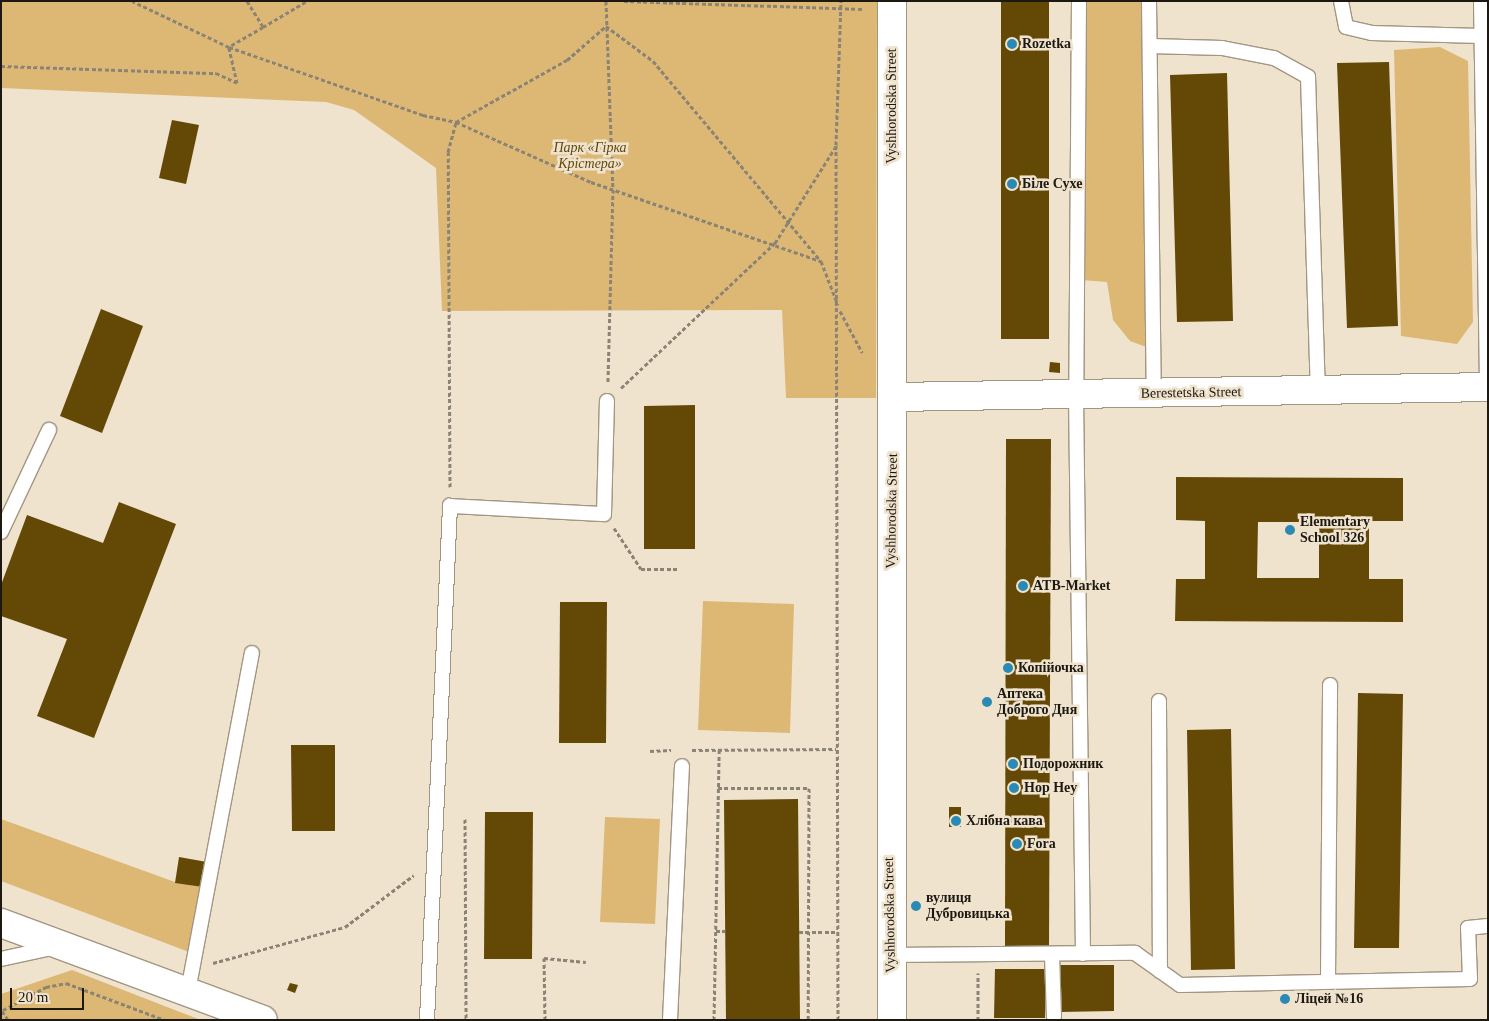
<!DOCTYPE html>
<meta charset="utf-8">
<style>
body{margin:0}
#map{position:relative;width:1489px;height:1021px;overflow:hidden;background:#efe3ce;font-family:"Times New Roman",serif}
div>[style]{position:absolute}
.green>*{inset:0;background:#ddb875}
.building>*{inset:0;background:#644806}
.path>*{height:3px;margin-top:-1.5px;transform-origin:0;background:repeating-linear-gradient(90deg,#8b8374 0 4px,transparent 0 6.5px)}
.roads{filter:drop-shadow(1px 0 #a29682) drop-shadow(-1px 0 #a29682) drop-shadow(0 1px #a29682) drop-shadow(0 -1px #a29682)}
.service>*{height:14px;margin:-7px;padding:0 7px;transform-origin:7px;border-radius:7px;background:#fff}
.minor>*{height:28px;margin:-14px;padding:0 14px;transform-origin:14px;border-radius:14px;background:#fff}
.secondary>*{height:28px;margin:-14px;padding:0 14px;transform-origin:14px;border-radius:14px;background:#fff}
.dots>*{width:14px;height:14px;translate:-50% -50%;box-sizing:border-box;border:2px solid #efe3ce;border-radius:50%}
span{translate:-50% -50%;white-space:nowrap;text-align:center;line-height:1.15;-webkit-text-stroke:5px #efe3ce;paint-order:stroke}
.poi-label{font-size:14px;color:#1d1911;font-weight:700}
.left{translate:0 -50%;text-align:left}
.street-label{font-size:14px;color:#1d1911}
.park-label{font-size:14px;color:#63480c;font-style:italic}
.frame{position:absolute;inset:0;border:2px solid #1d1911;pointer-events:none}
.scale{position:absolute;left:10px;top:988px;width:74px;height:22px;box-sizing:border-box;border:2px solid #1d1911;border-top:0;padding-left:6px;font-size:15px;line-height:18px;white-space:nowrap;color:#1d1911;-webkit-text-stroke:4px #efe3ce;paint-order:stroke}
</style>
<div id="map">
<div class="green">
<i style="clip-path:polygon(1px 1px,877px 1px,876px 398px,786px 398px,782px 310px,442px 311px,436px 168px,354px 110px,326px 102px,1px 88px)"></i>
<i style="clip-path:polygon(1084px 1px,1141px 1px,1149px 348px,1130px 341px,1113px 320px,1107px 282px,1081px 280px)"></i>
<i style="clip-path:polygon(1440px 47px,1468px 61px,1473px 322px,1457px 344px,1401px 336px,1394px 50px)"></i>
<i style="clip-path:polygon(703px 601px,794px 604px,790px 733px,698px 730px)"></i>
<i style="clip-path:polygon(605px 817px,660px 819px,655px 924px,600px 922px)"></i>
<i style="clip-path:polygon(1px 819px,175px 882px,203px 887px,189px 952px,1px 881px)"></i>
<i style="clip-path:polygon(72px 970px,167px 1007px,201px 1020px,1px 1020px,1px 994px)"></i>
</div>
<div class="building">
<i style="clip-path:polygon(1001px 1px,1049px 1px,1049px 339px,1001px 339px)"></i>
<i style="clip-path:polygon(1389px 62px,1398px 326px,1347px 328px,1337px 63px)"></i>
<i style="clip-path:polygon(1227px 73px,1233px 321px,1177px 322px,1170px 75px)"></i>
<i style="clip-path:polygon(172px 120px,199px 125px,186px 184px,159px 178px)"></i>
<i style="clip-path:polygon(101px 309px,143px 326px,102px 433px,60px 416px)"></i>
<i style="clip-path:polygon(1050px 362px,1060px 363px,1060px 373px,1049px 372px)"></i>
<i style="clip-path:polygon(695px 405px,695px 549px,644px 549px,644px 406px)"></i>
<i style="clip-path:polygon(1006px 439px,1051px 439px,1049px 949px,1005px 949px)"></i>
<i style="clip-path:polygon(evenodd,1176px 477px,1403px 478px,1403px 521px,1369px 521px,1369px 579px,1403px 579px,1403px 622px,1175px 621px,1176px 579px,1205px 579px,1205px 521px,1176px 520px,1176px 477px,1258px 522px,1319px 522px,1319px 578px,1257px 578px,1258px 522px)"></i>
<i style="clip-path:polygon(119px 502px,176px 524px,94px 738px,37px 716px,67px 639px,1px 616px,1px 585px,27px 515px,103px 543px)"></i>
<i style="clip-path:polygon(560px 602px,607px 602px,606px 743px,559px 743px)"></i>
<i style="clip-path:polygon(1358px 693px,1403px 694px,1399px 948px,1354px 948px)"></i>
<i style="clip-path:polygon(1231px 729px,1235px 969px,1191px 970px,1187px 730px)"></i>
<i style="clip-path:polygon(291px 745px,335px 745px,335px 831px,292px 831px)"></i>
<i style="clip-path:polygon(798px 799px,800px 1020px,726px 1020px,724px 800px)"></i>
<i style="clip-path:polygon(949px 807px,961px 807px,961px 827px,949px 827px)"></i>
<i style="clip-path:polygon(485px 812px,533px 812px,532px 959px,484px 959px)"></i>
<i style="clip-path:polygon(179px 857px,207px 862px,203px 887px,175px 883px)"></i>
<i style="clip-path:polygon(1058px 965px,1114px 965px,1114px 1011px,1059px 1012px)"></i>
<i style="clip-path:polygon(995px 969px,1045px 969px,1045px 1018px,994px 1018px)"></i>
<i style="clip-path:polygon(290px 983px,298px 985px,295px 993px,287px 990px)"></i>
</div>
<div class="path">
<i style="left:247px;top:1px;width:31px;rotate:58deg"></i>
<i style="left:263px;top:27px;width:39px;rotate:150deg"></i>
<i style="left:229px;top:47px;width:206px;rotate:19.3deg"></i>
<i style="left:423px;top:115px;width:34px;rotate:12deg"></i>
<i style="left:456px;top:122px;width:148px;rotate:24deg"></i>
<i style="left:591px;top:182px;width:243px;rotate:19deg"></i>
<i style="left:821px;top:261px;width:47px;rotate:68.9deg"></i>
<i style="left:606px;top:1px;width:188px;rotate:87.9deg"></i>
<i style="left:613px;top:189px;width:194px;rotate:91.5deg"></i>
<i style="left:624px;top:1px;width:238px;rotate:1.9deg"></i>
<i style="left:263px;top:27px;width:51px;rotate:-30.6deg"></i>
<i style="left:1px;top:66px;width:215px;rotate:1.9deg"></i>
<i style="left:216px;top:73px;width:23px;rotate:25deg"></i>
<i style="left:237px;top:83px;width:37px;rotate:-103deg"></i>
<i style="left:229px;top:47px;width:107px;rotate:-154.6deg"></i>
<i style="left:840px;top:311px;width:47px;rotate:61.8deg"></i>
<i style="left:621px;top:388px;width:212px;rotate:-43.3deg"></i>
<i style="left:775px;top:243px;width:115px;rotate:-57.8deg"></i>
<i style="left:450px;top:487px;width:335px;rotate:-90.3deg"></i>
<i style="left:448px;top:152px;width:31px;rotate:-75deg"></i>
<i style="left:456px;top:122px;width:127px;rotate:-29.2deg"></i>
<i style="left:567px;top:60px;width:52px;rotate:-41.1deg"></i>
<i style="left:606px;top:26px;width:59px;rotate:36.7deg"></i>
<i style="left:653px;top:61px;width:261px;rotate:50deg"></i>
<i style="left:614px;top:528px;width:49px;rotate:56.6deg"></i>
<i style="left:641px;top:569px;width:36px"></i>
<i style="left:692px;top:750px;width:144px;rotate:-0.4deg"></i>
<i style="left:650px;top:751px;width:21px;rotate:-3deg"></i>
<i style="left:718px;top:788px;width:91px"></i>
<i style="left:809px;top:788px;width:232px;rotate:90.2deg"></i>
<i style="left:465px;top:819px;width:201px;rotate:89.7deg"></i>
<i style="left:716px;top:931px;width:9px"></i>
<i style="left:799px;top:932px;width:39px"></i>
<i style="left:213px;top:963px;width:137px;rotate:-15.3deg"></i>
<i style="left:345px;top:927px;width:86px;rotate:-37deg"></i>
<i style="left:3px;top:1010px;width:49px;rotate:-28.1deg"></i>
<i style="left:46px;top:987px;width:20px;rotate:-11deg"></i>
<i style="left:66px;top:983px;width:106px;rotate:20.5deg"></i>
<i style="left:2px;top:1011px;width:11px;rotate:56deg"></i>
<i style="left:545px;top:1020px;width:62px;rotate:-90.9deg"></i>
<i style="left:544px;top:958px;width:42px;rotate:5.4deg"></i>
<i style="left:714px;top:1020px;width:272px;rotate:-88.9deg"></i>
<i style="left:838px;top:1020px;width:875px;rotate:-90.13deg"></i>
<i style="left:836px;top:145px;width:144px;rotate:-88deg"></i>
<i style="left:978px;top:1020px;width:47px;rotate:-90deg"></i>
</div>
<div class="roads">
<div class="service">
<i style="left:1079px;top:1px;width:394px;rotate:90.4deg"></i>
<i style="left:1076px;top:395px;width:559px;rotate:89.28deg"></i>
<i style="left:1149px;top:1px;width:392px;rotate:89.3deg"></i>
<i style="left:1341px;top:1px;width:26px;rotate:79deg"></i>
<i style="left:1346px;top:27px;width:26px;rotate:13deg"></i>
<i style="left:1371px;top:33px;width:110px;rotate:1.6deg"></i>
<i style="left:1481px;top:1px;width:386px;rotate:89.1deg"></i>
<i style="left:1150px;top:46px;width:72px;rotate:1.6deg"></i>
<i style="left:1222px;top:48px;width:53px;rotate:10.9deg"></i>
<i style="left:1274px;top:58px;width:39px;rotate:29deg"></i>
<i style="left:1308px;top:77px;width:313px;rotate:88.2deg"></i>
<i style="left:1px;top:532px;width:113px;rotate:-64.8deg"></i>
<i style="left:1159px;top:701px;width:270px;rotate:89.8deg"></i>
<i style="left:1052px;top:954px;width:63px;rotate:88.2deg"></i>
<i style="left:890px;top:955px;width:245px;rotate:-0.5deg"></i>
<i style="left:1135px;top:953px;width:55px;rotate:35.4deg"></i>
<i style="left:1180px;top:985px;width:290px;rotate:-1.2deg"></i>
<i style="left:1470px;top:979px;width:51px;rotate:-92.2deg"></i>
<i style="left:1468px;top:928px;width:20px;rotate:-6deg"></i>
<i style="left:1px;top:959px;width:51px;rotate:-12.4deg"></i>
<i style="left:1328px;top:981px;width:296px;rotate:-89.6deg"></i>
<i style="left:188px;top:991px;width:344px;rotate:-79.3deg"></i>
<i style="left:427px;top:1020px;width:515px;rotate:-87.44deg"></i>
<i style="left:450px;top:506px;width:154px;rotate:3deg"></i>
<i style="left:604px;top:514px;width:113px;rotate:-88.5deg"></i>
<i style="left:670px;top:1020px;width:254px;rotate:-87.3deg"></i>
</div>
<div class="minor">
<i style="left:894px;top:397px;width:594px;rotate:-0.96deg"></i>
<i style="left:1px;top:923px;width:279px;rotate:20.3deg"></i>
</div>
<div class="secondary">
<i style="left:892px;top:1px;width:1019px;rotate:90deg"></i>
</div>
</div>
<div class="dots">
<i style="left:1012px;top:44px;background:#2a8ab5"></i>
<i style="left:1012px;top:184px;background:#2a8ab5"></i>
<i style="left:1290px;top:530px;background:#2a8ab5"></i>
<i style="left:1023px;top:586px;background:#2a8ab5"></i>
<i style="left:1008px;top:668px;background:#2a8ab5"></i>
<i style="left:987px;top:702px;background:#2a8ab5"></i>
<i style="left:1013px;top:764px;background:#2a8ab5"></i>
<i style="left:1014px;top:788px;background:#2a8ab5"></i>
<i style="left:956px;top:821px;background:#2a8ab5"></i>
<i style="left:1017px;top:844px;background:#2a8ab5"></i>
<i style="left:916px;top:906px;background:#2a8ab5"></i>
<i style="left:1285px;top:999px;background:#2a8ab5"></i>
</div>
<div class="poi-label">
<span class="left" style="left:1022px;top:44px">Rozetka</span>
<span class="left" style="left:1022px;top:184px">Біле Сухе</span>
<span class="left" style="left:1300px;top:530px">Elementary<br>School 326</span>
<span class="left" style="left:1033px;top:586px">ATB-Market</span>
<span class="left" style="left:1018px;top:668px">Копійочка</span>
<span class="left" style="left:997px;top:702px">Аптека<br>Доброго Дня</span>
<span class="left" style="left:1023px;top:764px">Подорожник</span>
<span class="left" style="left:1024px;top:788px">Hop Hey</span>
<span class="left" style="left:966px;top:821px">Хлібна кава</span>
<span class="left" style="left:1027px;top:844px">Fora</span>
<span class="left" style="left:926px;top:906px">вулиця<br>Дубровицька</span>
<span class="left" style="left:1295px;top:999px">Ліцей №16</span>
</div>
<div class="street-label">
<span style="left:892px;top:106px;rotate:-90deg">Vyshhorodska Street</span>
<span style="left:1191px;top:393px;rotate:-1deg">Berestetska Street</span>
<span style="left:892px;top:511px;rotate:-89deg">Vyshhorodska Street</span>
<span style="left:890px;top:915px;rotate:-91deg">Vyshhorodska Street</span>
</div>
<div class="park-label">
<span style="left:590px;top:156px">Парк «Гірка<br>Крістера»</span>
</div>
<div class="frame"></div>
<div class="scale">20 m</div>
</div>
